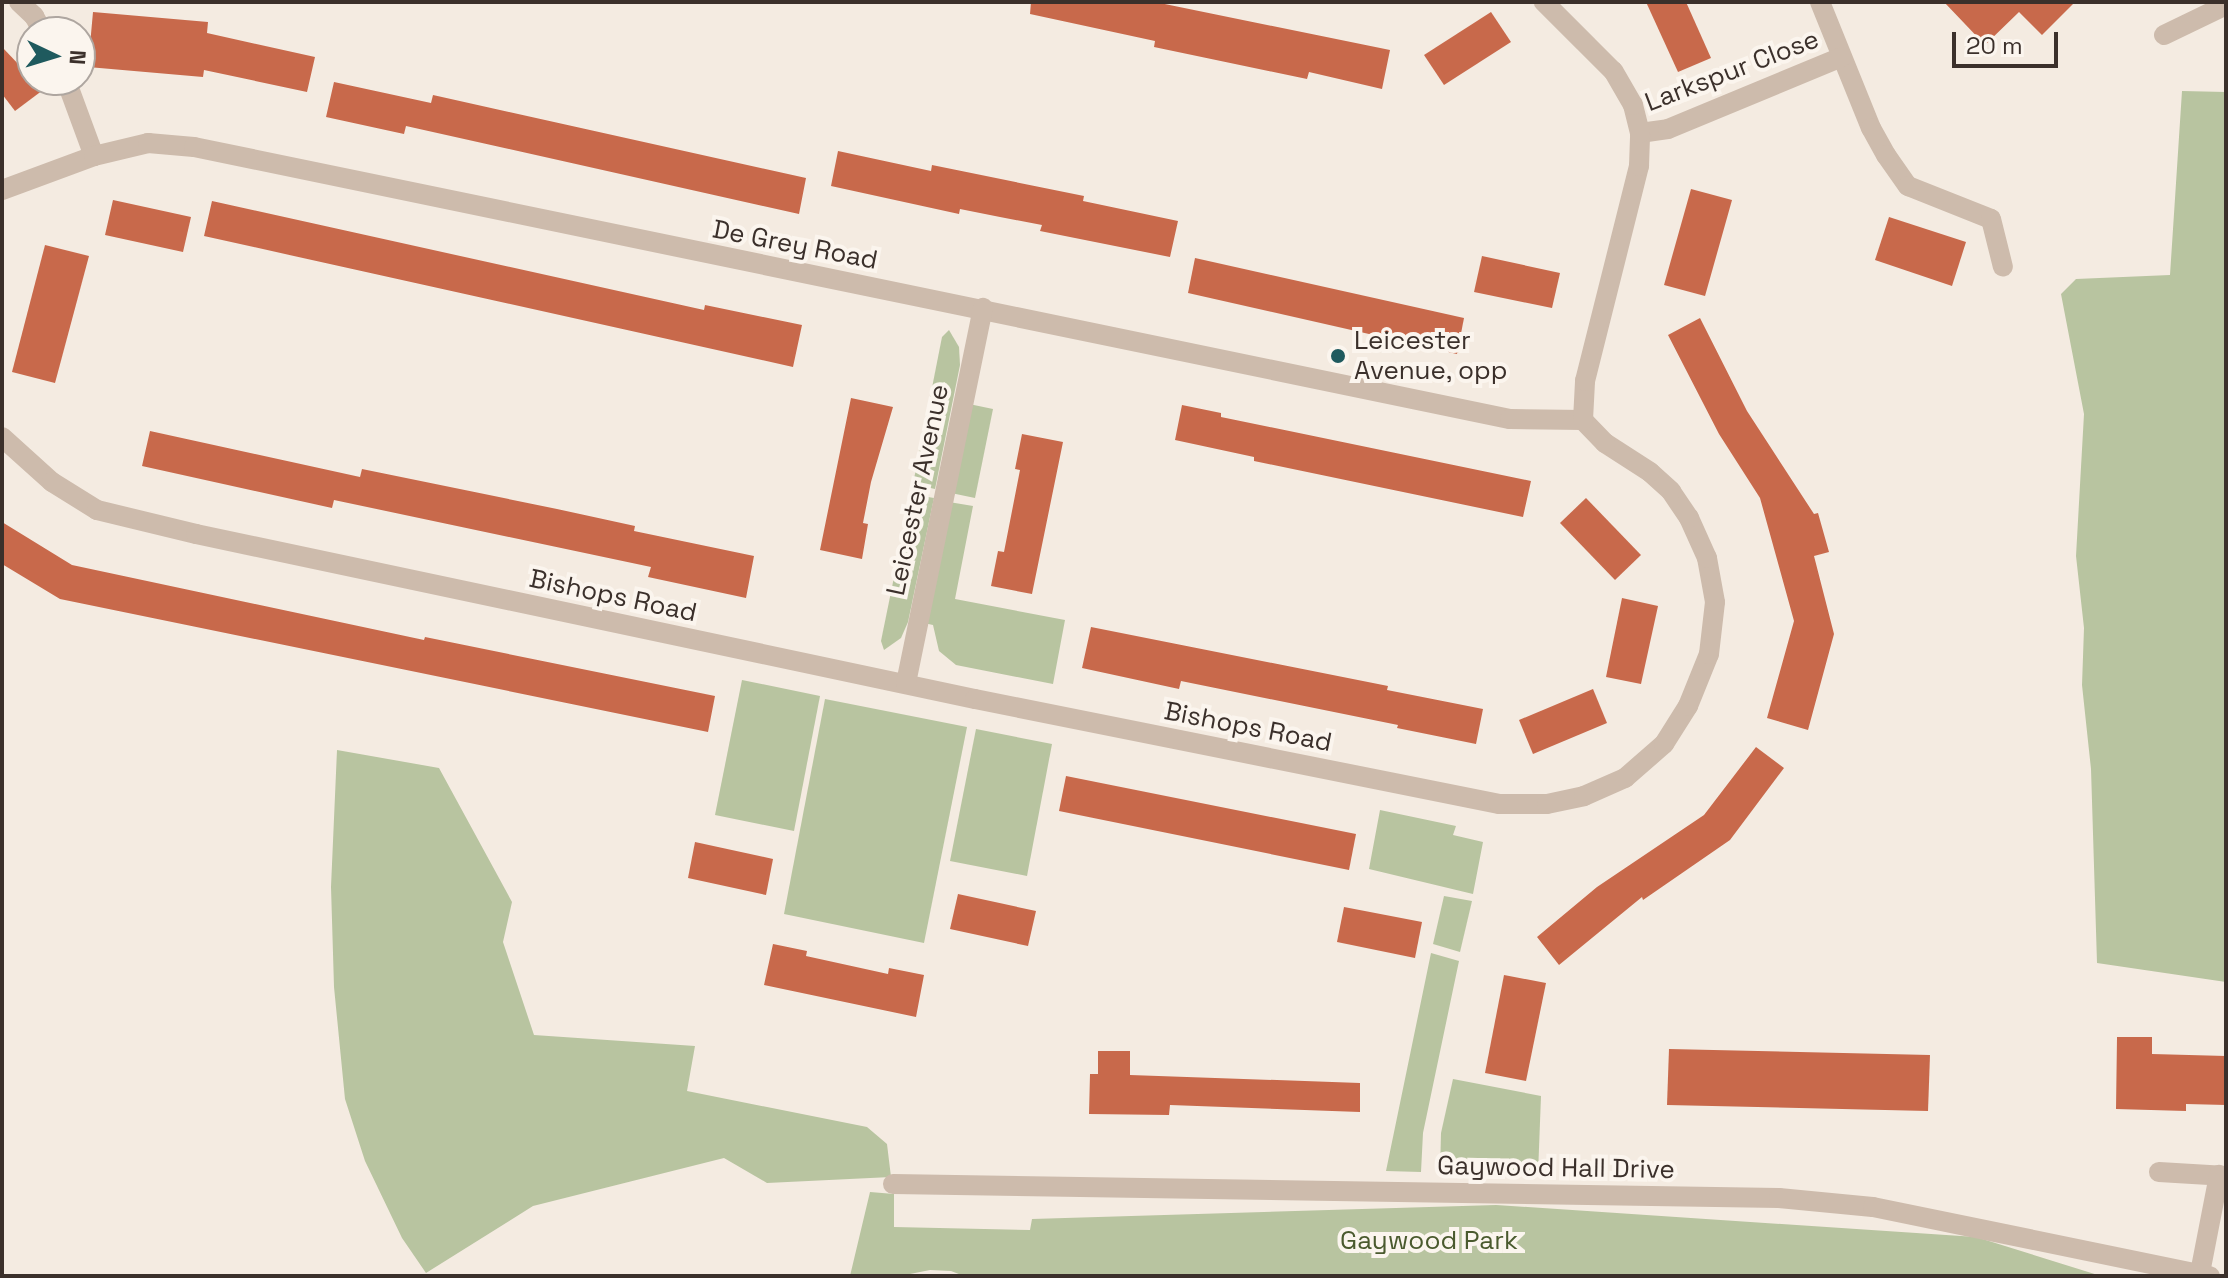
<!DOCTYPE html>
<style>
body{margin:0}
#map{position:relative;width:2228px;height:1278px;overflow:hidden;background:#f4ebe1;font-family:"Space Grotesk",sans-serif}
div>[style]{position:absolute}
.green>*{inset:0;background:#b8c4a0}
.building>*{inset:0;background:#c8694b}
.street>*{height:20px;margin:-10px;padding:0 10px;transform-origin:10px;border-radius:10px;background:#cdbbac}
.dots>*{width:22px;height:22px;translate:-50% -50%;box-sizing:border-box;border:4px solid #fbf5ee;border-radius:50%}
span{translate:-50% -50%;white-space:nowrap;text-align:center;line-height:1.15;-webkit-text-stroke:8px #fbf5ee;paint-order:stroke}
.street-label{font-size:26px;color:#3b302b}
.poi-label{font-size:26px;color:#3b302b}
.left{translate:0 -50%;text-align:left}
.park-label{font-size:26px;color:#4a5a2e}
.frame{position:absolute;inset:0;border:4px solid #3b302b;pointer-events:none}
.north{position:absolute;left:16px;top:16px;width:80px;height:80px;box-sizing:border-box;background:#fbf5ee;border:2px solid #aea6a0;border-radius:50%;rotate:94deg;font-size:22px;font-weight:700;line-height:32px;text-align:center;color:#3b302b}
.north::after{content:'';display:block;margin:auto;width:28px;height:36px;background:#1f5a5e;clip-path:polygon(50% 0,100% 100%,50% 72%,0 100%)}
.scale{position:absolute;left:1952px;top:32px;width:106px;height:36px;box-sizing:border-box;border:4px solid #3b302b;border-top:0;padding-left:10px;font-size:24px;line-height:28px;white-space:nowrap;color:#3b302b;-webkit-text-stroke:6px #fbf5ee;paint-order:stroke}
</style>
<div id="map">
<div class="green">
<i style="clip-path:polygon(2182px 91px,2226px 92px,2226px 982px,2097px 963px,2091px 769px,2082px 685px,2084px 628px,2076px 556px,2084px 414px,2061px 294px,2076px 279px,2170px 275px)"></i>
<i style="clip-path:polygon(949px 330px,959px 347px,960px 365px,935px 489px,913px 484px,942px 337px)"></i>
<i style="clip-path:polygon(969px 404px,993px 409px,975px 498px,951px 493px)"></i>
<i style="clip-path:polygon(911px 494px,934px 498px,908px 622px,901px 638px,884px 650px,881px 641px)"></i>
<i style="clip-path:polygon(949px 502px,973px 506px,955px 599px,1065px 620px,1053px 684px,956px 665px,939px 651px,933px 625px,924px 623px)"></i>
<i style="clip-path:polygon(742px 680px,820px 696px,794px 831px,715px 815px)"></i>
<i style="clip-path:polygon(825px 699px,967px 727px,924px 943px,784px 914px)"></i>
<i style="clip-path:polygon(976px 729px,1052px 744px,1027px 876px,950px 861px)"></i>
<i style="clip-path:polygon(337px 750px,439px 768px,512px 902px,503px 942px,534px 1035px,695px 1046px,687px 1091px,867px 1127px,887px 1144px,891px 1177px,767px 1183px,724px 1158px,533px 1206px,426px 1273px,402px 1238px,365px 1161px,345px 1099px,334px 987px,331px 887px)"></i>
<i style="clip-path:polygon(1380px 810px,1456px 826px,1453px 835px,1483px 842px,1473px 894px,1369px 869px)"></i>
<i style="clip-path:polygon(1444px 896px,1472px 901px,1460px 952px,1433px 944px)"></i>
<i style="clip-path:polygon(1431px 953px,1459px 961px,1423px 1133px,1421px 1172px,1386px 1171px)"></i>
<i style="clip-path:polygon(1453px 1079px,1541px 1096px,1538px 1174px,1440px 1173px,1441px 1133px)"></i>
<i style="clip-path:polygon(870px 1192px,894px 1194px,894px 1227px,1030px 1230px,1032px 1219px,1496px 1205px,1976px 1237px,2101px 1276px,964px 1276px,951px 1271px,930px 1270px,900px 1276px,850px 1276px)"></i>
</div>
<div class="building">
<i style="clip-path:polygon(1031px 2px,1155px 2px,1390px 50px,1382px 89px,1309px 72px,1307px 79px,1154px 47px,1155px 41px,1030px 14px)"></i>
<i style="clip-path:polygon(1646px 2px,1686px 2px,1711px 58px,1678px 72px)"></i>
<i style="clip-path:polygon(1944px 2px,2075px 2px,2042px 35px,2019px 12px,1985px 45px)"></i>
<i style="clip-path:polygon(93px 12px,208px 22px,207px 33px,315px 57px,307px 92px,204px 70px,203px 77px,88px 67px)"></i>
<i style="clip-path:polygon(1491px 12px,1511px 42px,1444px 85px,1424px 55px)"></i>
<i style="clip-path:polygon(2px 47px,43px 90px,15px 111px,2px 94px)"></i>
<i style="clip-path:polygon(334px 82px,431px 103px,433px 95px,806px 178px,799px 214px,406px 126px,404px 134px,326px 117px)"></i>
<i style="clip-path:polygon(838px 151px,931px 171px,932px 165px,1084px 196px,1083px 201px,1178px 221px,1170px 257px,1040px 231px,1042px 225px,1000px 217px,960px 209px,959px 214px,831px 186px)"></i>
<i style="clip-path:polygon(1691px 189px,1732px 200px,1705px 296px,1664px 285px)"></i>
<i style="clip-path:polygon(113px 200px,191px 217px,183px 252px,105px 235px)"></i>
<i style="clip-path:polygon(212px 201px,704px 310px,705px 305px,802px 325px,793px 367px,204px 236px)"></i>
<i style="clip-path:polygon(1889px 217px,1966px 242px,1952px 286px,1875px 260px)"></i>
<i style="clip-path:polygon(45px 245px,89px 256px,55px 383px,12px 372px)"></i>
<i style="clip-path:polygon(1482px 256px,1560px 273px,1552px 308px,1474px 292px)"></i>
<i style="clip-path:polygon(1195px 258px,1464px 318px,1457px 354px,1188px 293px)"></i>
<i style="clip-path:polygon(1700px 318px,1747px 411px,1814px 514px,1818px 513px,1829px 552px,1814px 556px,1834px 634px,1808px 730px,1767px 718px,1794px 621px,1760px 498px,1719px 434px,1668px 335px)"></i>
<i style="clip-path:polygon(851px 398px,893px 407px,871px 482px,863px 523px,868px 524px,862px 559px,820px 550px)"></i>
<i style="clip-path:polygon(1182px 405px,1221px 413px,1221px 417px,1531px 481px,1523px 517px,1254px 461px,1254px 457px,1175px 440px)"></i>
<i style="clip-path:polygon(150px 431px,360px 477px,362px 469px,557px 509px,635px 526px,634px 531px,754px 556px,746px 598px,648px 577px,651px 567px,334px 500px,332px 508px,142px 466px)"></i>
<i style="clip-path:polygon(1022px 434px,1063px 442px,1032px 594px,991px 586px,998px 551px,1004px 552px,1020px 470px,1015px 469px)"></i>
<i style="clip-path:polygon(1586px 498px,1641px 555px,1615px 580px,1560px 523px)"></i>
<i style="clip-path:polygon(2px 522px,72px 565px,424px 640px,425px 637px,715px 696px,708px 732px,60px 599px,2px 564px)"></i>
<i style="clip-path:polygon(1622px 598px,1658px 606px,1641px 684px,1606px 677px)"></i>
<i style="clip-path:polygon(1091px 627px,1388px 686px,1387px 690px,1483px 709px,1476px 744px,1397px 728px,1398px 725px,1181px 681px,1179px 689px,1082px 668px)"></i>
<i style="clip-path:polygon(1593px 689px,1607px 723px,1533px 754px,1519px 720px)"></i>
<i style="clip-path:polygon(1756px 747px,1784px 768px,1730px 840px,1643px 900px,1642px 897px,1559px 965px,1537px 937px,1597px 887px,1704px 815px)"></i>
<i style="clip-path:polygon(1066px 776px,1356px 834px,1349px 870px,1059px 811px)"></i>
<i style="clip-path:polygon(695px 842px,773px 859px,766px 895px,688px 878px)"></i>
<i style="clip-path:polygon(958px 894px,1036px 911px,1028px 946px,950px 929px)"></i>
<i style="clip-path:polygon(1344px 907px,1422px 922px,1415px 958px,1337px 942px)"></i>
<i style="clip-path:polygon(773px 944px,807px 951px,806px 956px,888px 974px,889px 968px,924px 975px,916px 1017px,764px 985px)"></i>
<i style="clip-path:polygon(1504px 975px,1546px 983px,1526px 1081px,1485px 1073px)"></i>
<i style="clip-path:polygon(2117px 1037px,2152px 1037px,2152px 1054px,2226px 1056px,2226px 1105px,2186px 1104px,2186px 1111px,2116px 1109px)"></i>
<i style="clip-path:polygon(1669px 1049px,1930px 1055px,1928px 1111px,1667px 1105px)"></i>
<i style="clip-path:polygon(1098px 1051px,1130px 1051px,1130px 1075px,1360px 1083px,1360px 1112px,1170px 1105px,1169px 1115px,1089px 1114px,1090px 1074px,1098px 1074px)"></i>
</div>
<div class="street">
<i style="left:19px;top:2px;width:21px;rotate:43deg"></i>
<i style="left:34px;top:16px;width:18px;rotate:61deg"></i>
<i style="left:1820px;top:2px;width:136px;rotate:68deg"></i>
<i style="left:1871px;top:128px;width:31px;rotate:61deg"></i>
<i style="left:1886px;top:155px;width:38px;rotate:55deg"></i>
<i style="left:1908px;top:186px;width:89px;rotate:21.7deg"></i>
<i style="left:1991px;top:219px;width:49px;rotate:76deg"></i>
<i style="left:2164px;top:35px;width:69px;rotate:-25.8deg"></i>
<i style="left:66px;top:80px;width:81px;rotate:69.8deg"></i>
<i style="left:1640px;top:133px;width:28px;rotate:-8deg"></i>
<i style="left:1668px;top:129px;width:188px;rotate:-22.5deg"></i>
<i style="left:2px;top:190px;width:98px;rotate:-20.3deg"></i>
<i style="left:94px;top:156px;width:56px;rotate:-13.5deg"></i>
<i style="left:148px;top:143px;width:46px;rotate:5deg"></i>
<i style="left:194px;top:147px;width:1344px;rotate:11.68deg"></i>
<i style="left:1510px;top:419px;width:73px;rotate:0.8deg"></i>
<i style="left:2px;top:437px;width:67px;rotate:42deg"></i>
<i style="left:52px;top:482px;width:53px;rotate:31.9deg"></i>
<i style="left:97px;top:510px;width:102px;rotate:13.6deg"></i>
<i style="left:196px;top:534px;width:796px;rotate:11.96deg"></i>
<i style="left:975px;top:699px;width:534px;rotate:11.33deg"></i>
<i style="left:1499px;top:804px;width:48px"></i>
<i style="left:1547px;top:804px;width:38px;rotate:-12deg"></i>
<i style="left:1584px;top:796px;width:45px;rotate:-23.7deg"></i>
<i style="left:1625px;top:778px;width:52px;rotate:-41.1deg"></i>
<i style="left:1664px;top:744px;width:45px;rotate:-57.7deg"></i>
<i style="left:1688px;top:706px;width:56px;rotate:-68deg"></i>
<i style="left:1709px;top:654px;width:52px;rotate:-83.4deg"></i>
<i style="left:1715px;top:602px;width:45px;rotate:-100.3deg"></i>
<i style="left:1707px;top:558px;width:44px;rotate:-114.2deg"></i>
<i style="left:1689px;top:518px;width:32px;rotate:-124deg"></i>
<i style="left:1671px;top:491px;width:28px;rotate:-138deg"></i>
<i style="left:1650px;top:472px;width:54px;rotate:-147.2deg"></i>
<i style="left:1605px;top:443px;width:32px;rotate:-134deg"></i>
<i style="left:1583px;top:420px;width:39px;rotate:-87deg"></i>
<i style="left:1585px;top:381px;width:222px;rotate:-75.9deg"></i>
<i style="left:1639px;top:166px;width:33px;rotate:-88deg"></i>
<i style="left:1640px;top:133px;width:29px;rotate:-104deg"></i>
<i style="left:1633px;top:105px;width:39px;rotate:-120deg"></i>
<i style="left:1613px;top:71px;width:98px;rotate:-135deg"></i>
<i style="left:906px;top:683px;width:383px;rotate:-78.4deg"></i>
<i style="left:2159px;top:1172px;width:67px;rotate:3.4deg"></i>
<i style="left:893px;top:1184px;width:886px;rotate:0.91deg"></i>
<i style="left:1779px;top:1198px;width:94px;rotate:5.5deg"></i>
<i style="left:1873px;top:1207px;width:344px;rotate:11.6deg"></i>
<i style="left:2200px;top:1273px;width:100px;rotate:-79deg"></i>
</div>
<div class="dots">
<i style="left:1338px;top:356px;background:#1f5a5e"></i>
</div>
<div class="street-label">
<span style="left:1732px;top:71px;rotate:-21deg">Larkspur Close</span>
<span style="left:795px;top:245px;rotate:11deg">De Grey Road</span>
<span style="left:918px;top:490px;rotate:-78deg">Leicester Avenue</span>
<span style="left:613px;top:596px;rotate:12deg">Bishops Road</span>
<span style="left:1248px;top:727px;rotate:11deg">Bishops Road</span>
<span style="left:1556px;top:1168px;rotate:1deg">Gaywood Hall Drive</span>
</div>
<div class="poi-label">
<span class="left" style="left:1354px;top:356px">Leicester<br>Avenue, opp</span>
</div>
<div class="park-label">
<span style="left:1429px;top:1241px">Gaywood Park</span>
</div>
<div class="frame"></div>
<div class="north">N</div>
<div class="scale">20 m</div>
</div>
